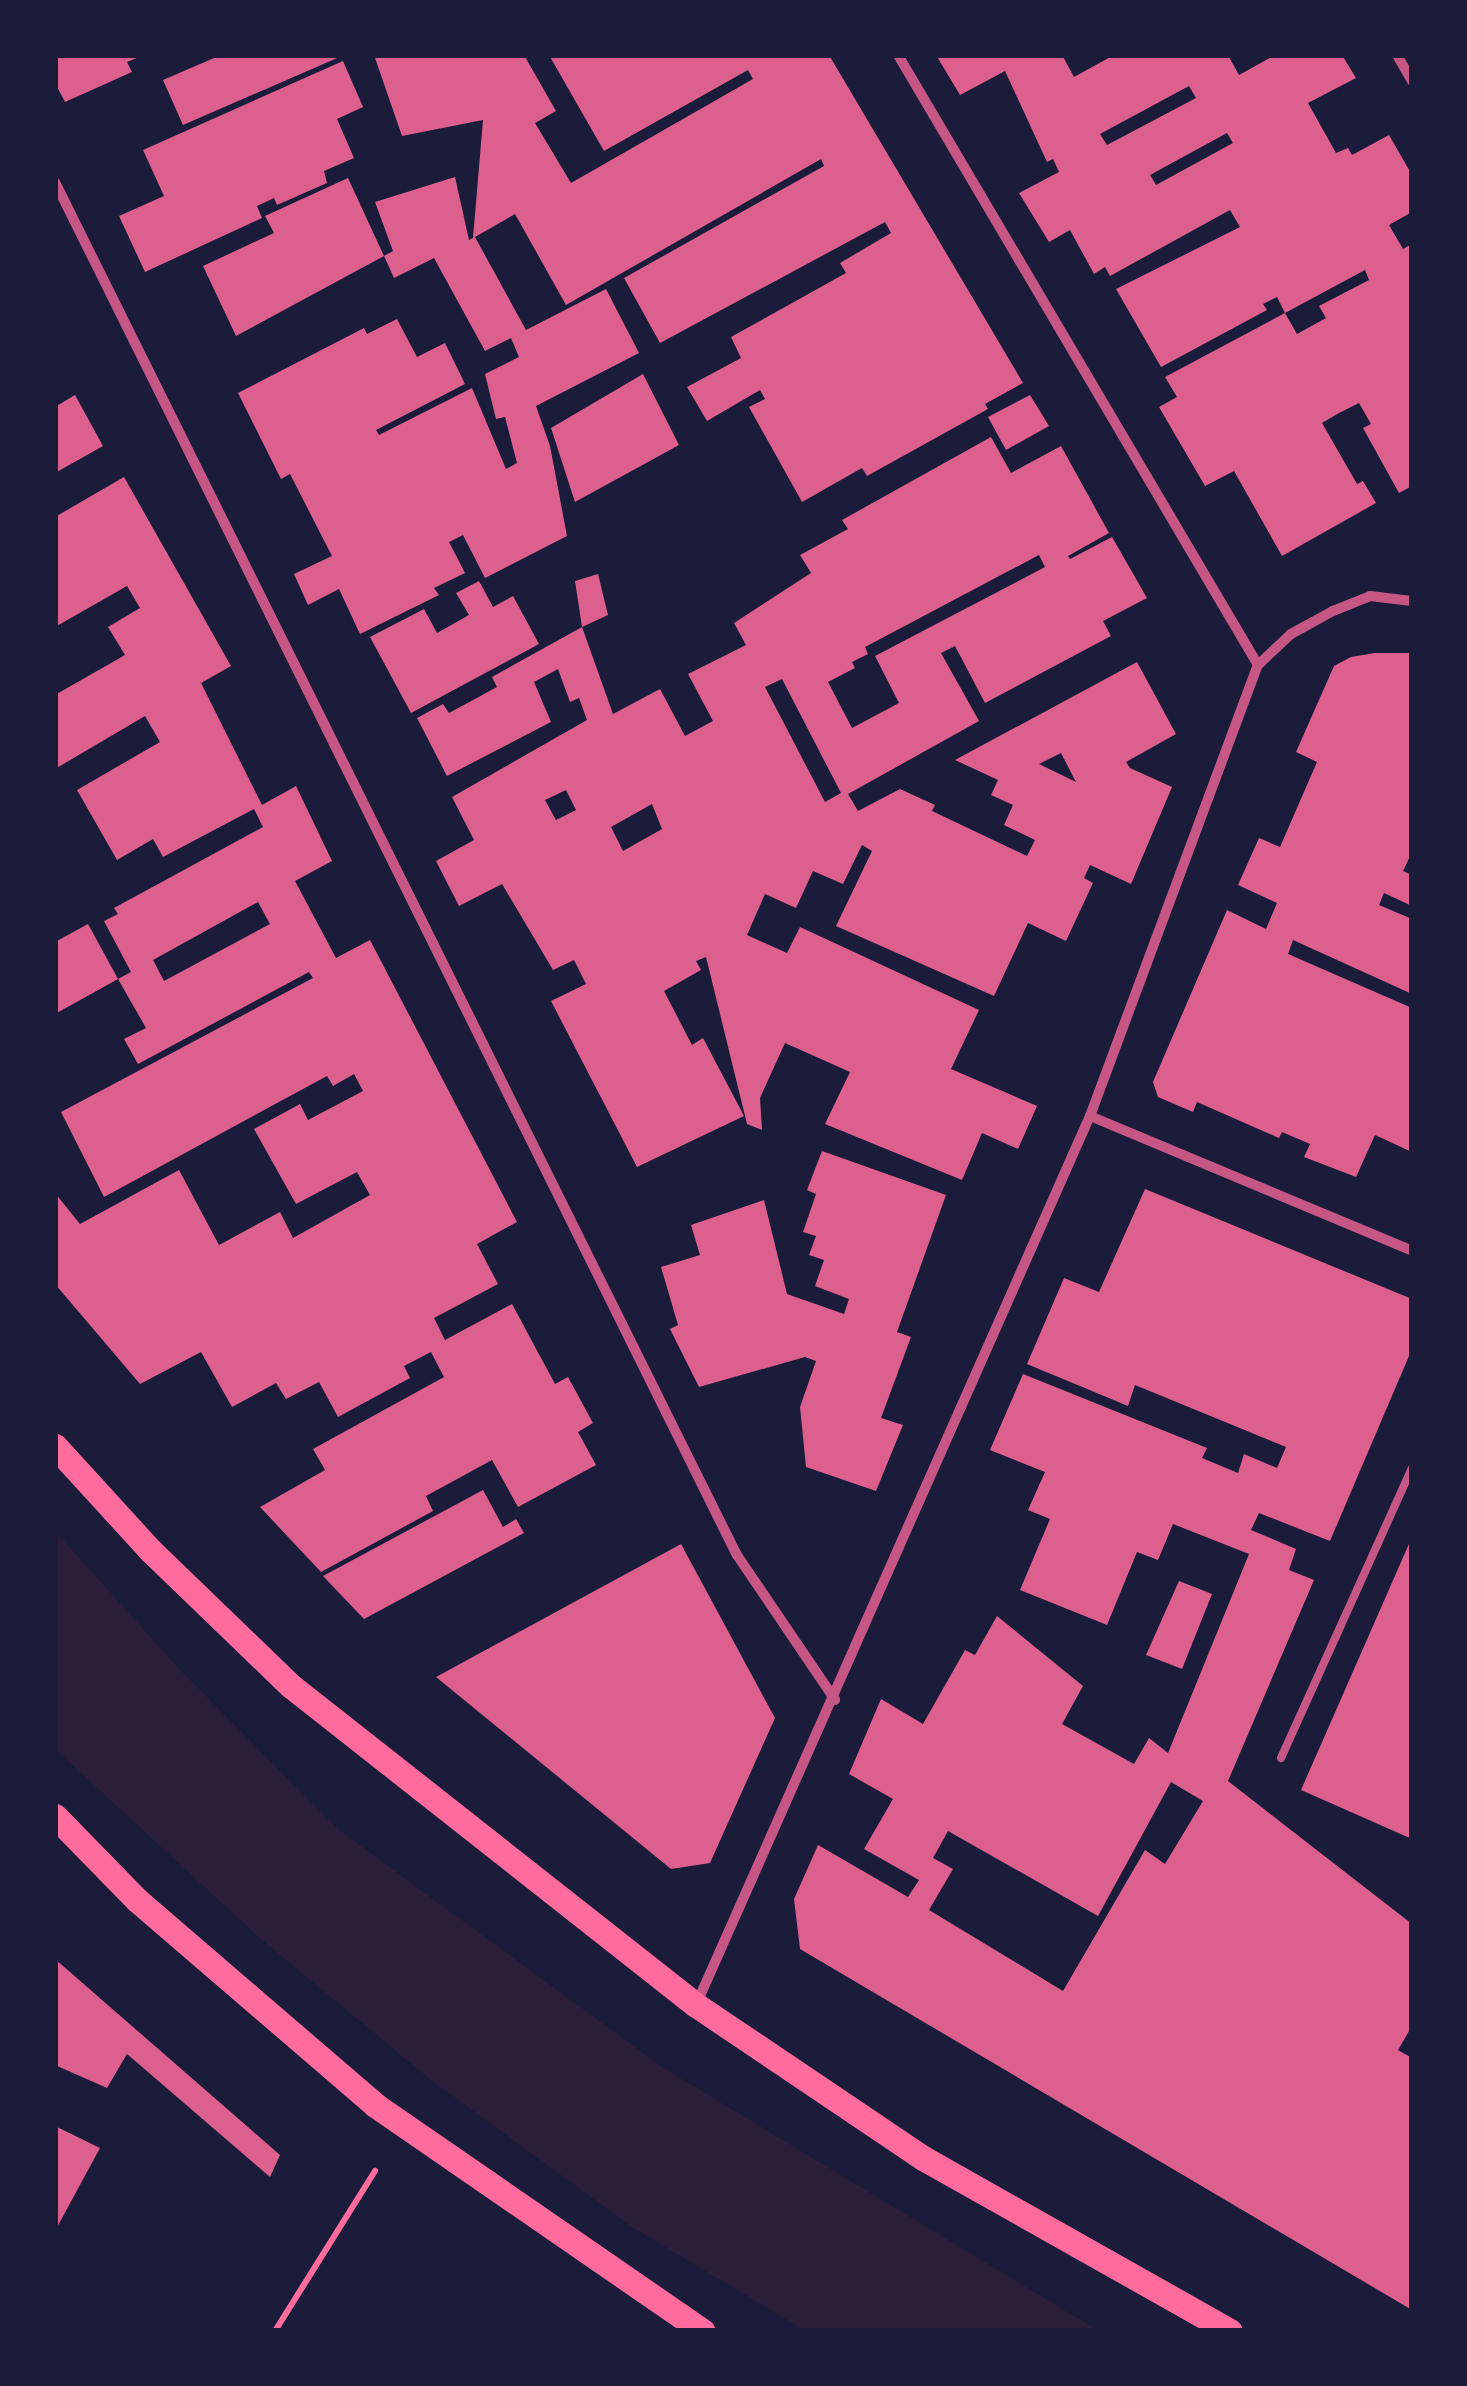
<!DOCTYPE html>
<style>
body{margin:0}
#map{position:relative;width:1467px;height:2386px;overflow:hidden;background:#1b1b3a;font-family:"Titillium Web",sans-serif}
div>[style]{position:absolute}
.green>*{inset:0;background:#2a1e3b}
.building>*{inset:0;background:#dd5f8e}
.path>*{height:6px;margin:-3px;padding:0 3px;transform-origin:3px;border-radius:3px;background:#ff6b9d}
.service>*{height:8px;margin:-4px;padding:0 4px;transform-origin:4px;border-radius:4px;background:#c65784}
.minor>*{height:10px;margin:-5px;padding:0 5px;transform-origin:5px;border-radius:5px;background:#c65784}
.primary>*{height:25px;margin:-12.5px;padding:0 12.5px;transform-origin:12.5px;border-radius:12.5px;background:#ff6b9d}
span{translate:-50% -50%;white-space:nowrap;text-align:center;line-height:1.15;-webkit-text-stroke:9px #1b1b3a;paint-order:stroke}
.frame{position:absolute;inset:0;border:58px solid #1b1b3a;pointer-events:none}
</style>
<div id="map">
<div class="green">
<i style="clip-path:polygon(55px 1531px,182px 1672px,339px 1830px,662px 2067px,1099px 2331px,806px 2331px,632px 2227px,431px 2080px,262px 1940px,55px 1749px)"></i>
</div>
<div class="building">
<i style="clip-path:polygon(55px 55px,144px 55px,127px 62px,132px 72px,65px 102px,55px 83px)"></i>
<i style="clip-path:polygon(221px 55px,344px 55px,183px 125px,163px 80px)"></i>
<i style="clip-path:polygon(374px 55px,524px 55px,556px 111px,535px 123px,571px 183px,753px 79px,748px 70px,604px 151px,549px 55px,829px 55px,1023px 383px,985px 404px,988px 409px,867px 476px,862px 468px,802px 502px,749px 407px,765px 399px,760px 390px,707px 421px,687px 387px,741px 358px,731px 337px,846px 273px,840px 263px,891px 233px,885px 222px,660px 343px,624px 278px,824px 166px,821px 159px,566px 305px,515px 214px,475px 237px,526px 330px,606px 289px,639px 353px,536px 406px,550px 446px,567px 536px,485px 578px,463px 535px,449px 542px,465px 573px,434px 588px,439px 595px,360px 634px,339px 589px,308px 605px,294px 574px,332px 556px,290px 474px,281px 479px,238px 393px,364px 328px,367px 334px,397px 319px,417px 357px,445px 343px,465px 384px,376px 430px,379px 435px,472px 388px,506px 469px,517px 463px,505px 417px,496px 419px,485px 374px,519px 357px,511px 338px,485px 351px,434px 258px,394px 278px,384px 256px,236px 336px,203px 266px,274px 233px,265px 216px,348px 178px,384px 256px,393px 251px,375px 202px,455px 177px,469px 240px,473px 238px,483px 120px,402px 136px)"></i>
<i style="clip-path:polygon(evenodd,936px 55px,1062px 55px,1074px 77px,1114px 55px,1228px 55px,1239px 75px,1275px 55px,1342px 55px,1356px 78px,1308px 103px,1336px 153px,1348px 148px,1352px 155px,1389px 135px,1412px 175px,1412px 212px,1389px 225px,1403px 249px,1412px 244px,1412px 486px,1399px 493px,1363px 428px,1371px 424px,1359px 403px,1339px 413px,1322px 423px,1357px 484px,1363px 481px,1376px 503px,1282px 556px,1234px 471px,1205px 486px,1159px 407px,1177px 397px,1165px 377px,1285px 313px,1277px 297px,1263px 304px,1267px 310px,1161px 367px,1116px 289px,1240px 227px,1230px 210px,1110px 276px,1105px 267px,1094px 274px,1070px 230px,1049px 242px,1019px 193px,1059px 172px,1053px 159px,1047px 162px,1005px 71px,960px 95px,936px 55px,1189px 86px,1196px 98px,1107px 145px,1100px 134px,1189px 86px,936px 55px,1227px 133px,1233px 143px,1156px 185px,1150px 175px,1227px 133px,936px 55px,1365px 270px,1369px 280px,1319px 306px,1326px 318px,1297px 334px,1285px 313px,1365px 270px)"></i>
<i style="clip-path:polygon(343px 61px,363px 107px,337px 119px,354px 158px,324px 171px,327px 183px,277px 205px,274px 198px,257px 206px,262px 218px,145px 272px,119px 216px,164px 196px,143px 150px)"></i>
<i style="clip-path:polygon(643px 374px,679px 445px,575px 502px,551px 428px)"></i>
<i style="clip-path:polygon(75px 395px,103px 446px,55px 473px,55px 407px)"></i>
<i style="clip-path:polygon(1030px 395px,1049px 426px,1006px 450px,988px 417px)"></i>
<i style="clip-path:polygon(evenodd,991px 437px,1011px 473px,1061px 446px,1109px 533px,1068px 556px,1070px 559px,1112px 537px,1147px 598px,1103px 621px,1111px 636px,985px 703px,955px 646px,941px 653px,979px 721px,848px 794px,858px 811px,900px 789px,935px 805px,932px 811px,1027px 856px,1035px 840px,1004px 825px,1013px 805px,991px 795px,998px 780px,955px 760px,1137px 662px,1176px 734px,1126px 762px,1130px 768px,1172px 787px,1131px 884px,1090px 865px,1084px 878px,1093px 883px,1066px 941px,1028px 923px,994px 996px,836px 926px,872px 851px,862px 845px,843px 884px,813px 871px,796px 908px,765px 894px,747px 935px,787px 953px,800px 927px,979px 1010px,951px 1069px,1037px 1106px,1018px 1149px,982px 1133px,962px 1180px,825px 1124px,850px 1072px,785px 1043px,760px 1098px,762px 1130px,747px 1124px,706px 957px,696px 961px,701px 970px,664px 991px,692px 1045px,703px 1038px,744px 1116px,637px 1167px,551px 1001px,586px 984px,574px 960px,553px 970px,502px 884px,459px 906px,436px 861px,474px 840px,452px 797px,587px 720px,579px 698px,570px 702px,558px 669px,534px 682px,551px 722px,447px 776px,417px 718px,443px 704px,449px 713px,497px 687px,492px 677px,582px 627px,613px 714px,660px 689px,685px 736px,713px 721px,688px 674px,746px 645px,734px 623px,811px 573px,800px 555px,848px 529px,842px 520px,991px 437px,1039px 555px,1045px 567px,875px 656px,899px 703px,852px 728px,828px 682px,855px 668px,852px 662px,868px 654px,865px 647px,1039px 555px,991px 437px,782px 679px,841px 793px,825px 802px,765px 687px,782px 679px,991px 437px,1061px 753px,1076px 782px,1039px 764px,1061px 753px,991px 437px,566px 790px,576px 810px,556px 820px,545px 800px,566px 790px,991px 437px,652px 804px,662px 829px,623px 851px,611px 827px,652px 804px)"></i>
<i style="clip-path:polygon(evenodd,124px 477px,231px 666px,201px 683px,262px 805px,296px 786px,332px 861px,295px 881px,336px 958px,370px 940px,517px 1222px,477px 1244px,498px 1284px,434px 1318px,445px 1340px,512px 1304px,555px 1384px,568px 1377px,593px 1423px,578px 1432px,596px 1465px,518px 1507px,492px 1460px,426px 1496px,433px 1511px,321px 1572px,260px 1507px,325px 1470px,313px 1449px,444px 1377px,431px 1352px,404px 1366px,410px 1378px,338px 1417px,319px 1382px,286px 1399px,276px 1383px,232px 1407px,201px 1352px,140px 1384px,55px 1284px,55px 1193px,80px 1224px,179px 1170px,219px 1245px,280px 1212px,293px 1238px,370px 1195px,357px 1172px,296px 1204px,254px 1129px,300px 1104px,308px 1120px,363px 1091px,354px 1074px,333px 1086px,327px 1076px,104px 1197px,61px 1112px,313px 978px,309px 972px,138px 1064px,124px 1039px,146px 1028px,118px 979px,131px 972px,104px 921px,118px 914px,114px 908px,263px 827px,254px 809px,163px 857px,153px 839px,117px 860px,77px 790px,160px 742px,145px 716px,55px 769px,55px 695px,125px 655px,108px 627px,140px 608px,127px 586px,55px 627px,55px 517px,124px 477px,258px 902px,270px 924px,164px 981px,153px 960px,258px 902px)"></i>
<i style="clip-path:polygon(598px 574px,608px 615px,582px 627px,575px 581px)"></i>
<i style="clip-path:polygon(479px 581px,493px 607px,513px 596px,539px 644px,411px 713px,370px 637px,424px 609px,437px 633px,469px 615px,456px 593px)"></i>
<i style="clip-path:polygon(1375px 653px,1412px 653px,1412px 852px,1403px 871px,1412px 875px,1412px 906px,1384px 893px,1379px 905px,1412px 919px,1412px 994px,1293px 940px,1288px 954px,1412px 1008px,1412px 1152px,1375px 1135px,1356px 1177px,1304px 1157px,1310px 1144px,1282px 1132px,1279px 1138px,1197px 1102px,1193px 1112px,1158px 1097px,1153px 1082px,1227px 910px,1266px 929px,1277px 903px,1238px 885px,1259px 838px,1280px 847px,1317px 762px,1296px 752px,1334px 666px,1351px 657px)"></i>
<i style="clip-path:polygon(88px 924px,118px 979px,55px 1014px,55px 942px)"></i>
<i style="clip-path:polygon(822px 1151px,946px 1195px,897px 1332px,911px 1337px,881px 1418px,903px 1425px,876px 1491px,806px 1467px,800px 1407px,816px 1361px,805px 1357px,699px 1387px,670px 1329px,678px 1325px,661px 1267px,700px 1255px,691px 1225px,764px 1200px,787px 1294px,844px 1314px,849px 1299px,815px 1286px,824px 1260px,809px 1255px,816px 1236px,803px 1232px,816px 1194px,807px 1190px)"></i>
<i style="clip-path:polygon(evenodd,1145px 1189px,1412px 1299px,1412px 1349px,1330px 1541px,1259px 1513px,1251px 1530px,1296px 1549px,1289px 1570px,1314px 1580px,1228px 1781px,1412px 1924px,1412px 2026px,1398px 2050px,1412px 2058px,1412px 2310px,800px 1949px,794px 1899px,818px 1845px,908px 1897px,919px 1880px,864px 1849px,893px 1799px,849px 1774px,881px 1699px,923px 1724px,965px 1650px,975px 1655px,997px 1616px,1083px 1686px,1062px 1724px,1134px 1764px,1149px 1738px,1168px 1753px,1249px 1554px,1173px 1524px,1158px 1560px,1137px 1552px,1107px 1625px,1020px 1590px,1050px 1519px,1028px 1510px,1045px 1472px,990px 1450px,1023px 1374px,1207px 1448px,1202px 1458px,1238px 1473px,1244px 1454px,1277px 1468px,1286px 1447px,1135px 1385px,1128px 1406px,1027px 1364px,1064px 1278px,1099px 1292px,1145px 1189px,1171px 1782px,1203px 1801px,1165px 1864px,1145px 1850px,1063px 1991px,929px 1910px,953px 1869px,933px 1858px,948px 1831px,1098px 1916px,1171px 1782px)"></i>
<i style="clip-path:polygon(483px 1490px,503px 1527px,516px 1519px,524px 1533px,364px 1619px,323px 1576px)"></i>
<i style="clip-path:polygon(1412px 1537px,1412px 1839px,1301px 1790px)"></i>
<i style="clip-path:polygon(681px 1544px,775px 1718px,710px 1863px,671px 1869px,436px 1677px)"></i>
<i style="clip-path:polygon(1179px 1581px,1212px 1594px,1182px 1669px,1146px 1655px)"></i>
<i style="clip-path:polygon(55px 1959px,280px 2155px,270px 2177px,127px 2054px,107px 2088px,55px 2065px)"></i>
<i style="clip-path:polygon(55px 2126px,100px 2148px,55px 2231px)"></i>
</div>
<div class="path">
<i style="left:275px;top:2331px;width:189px;rotate:-58deg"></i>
</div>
<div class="service">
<i style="left:1281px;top:1758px;width:318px;rotate:-65.7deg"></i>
</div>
<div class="minor">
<i style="left:898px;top:55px;width:708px;rotate:59.45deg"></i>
<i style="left:1258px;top:665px;width:45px;rotate:-43.2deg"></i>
<i style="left:1291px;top:634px;width:48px;rotate:-28.7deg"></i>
<i style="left:1333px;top:611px;width:40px;rotate:-22deg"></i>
<i style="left:1370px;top:596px;width:42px;rotate:6.8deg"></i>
<i style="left:1397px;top:55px;width:30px;rotate:60deg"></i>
<i style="left:55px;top:182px;width:1533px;rotate:63.59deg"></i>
<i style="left:737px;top:1555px;width:175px;rotate:55.9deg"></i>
<i style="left:1090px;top:1116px;width:349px;rotate:22.7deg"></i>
<i style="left:696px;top:2005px;width:972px;rotate:-66.1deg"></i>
<i style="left:1090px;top:1116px;width:481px;rotate:-69.6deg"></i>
</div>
<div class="primary">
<i style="left:55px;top:1446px;width:142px;rotate:47.6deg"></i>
<i style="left:151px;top:1551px;width:194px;rotate:44deg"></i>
<i style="left:291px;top:1686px;width:516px;rotate:38.23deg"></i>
<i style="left:696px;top:2005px;width:274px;rotate:34deg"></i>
<i style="left:923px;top:2158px;width:352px;rotate:29.4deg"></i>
<i style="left:55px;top:1816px;width:117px;rotate:45.7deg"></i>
<i style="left:137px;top:1900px;width:314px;rotate:40.7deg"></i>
<i style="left:375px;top:2105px;width:398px;rotate:34.6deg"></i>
</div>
<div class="frame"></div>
</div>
